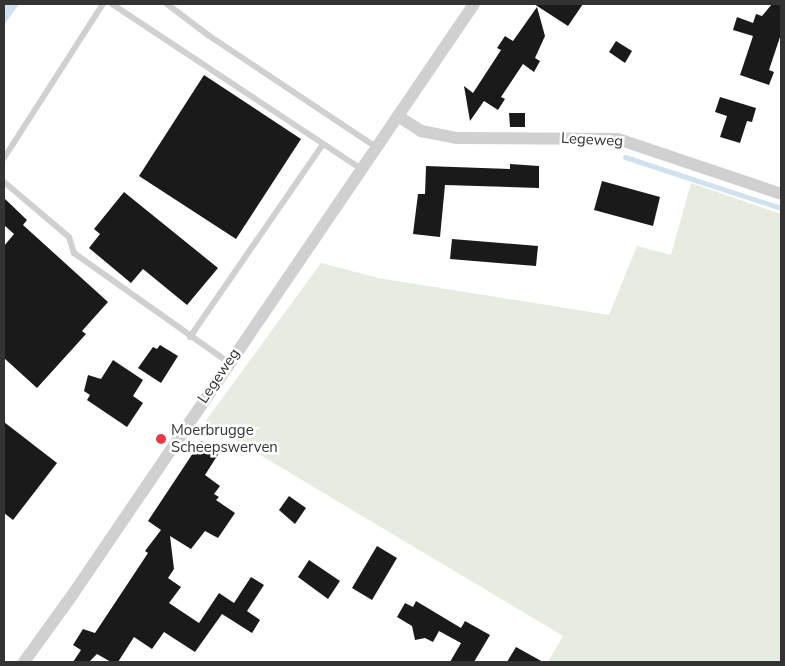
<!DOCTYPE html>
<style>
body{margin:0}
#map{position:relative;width:785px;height:666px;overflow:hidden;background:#fff;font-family:"Nunito Sans",sans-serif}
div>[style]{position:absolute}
.green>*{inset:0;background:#e6ecdf}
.water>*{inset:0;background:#cfe2ee}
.stream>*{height:5px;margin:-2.5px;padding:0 2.5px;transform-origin:2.5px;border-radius:2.5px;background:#cfe2ee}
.building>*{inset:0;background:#1a1a1a}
.lane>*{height:6px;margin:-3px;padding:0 3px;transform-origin:3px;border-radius:3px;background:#d0d0d0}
.street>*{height:12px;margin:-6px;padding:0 6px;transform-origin:6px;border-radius:6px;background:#d0d0d0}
.dots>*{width:14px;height:14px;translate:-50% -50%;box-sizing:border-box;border:2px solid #fff;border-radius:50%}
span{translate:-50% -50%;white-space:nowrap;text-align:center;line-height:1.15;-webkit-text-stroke:5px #fff;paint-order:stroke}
.street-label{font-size:15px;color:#333}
.poi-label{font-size:15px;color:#333}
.left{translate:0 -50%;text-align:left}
.frame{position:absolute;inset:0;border:5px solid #333;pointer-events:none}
</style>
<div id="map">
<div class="green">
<i style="clip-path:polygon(691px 183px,781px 214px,781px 662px,548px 662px,563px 636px,205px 422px,321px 263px,378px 278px,609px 315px,637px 246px,671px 255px)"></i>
</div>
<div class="water">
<i style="clip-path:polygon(4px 4px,19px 4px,4px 25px)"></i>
</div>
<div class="stream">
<i style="left:625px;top:157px;width:164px;rotate:18.1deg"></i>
</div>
<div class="building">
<i style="clip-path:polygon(534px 4px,583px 4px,568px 26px)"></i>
<i style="clip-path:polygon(772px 4px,781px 4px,781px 34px,769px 70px,774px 72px,769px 85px,740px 75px,753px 36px,733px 30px,737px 17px,753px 23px,756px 14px,762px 16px)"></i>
<i style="clip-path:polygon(537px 7px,545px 36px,535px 58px,540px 61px,534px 72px,523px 64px,501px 97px,505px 99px,498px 110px,484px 101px,470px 121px,464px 86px,473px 93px,501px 50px,497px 48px,505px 36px,513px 41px)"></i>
<i style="clip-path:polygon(616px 41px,632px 51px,625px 63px,609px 52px)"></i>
<i style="clip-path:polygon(204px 75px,301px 139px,236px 239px,139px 176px)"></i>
<i style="clip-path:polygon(720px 97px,756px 108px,752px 122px,747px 121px,740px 143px,720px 137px,727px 116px,715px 112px)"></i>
<i style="clip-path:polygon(509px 113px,525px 113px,525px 127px,510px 127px)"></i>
<i style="clip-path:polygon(510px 164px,539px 166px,539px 188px,445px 185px,440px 237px,413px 234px,418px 194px,425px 194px,426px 166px,510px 169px)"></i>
<i style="clip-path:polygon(602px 181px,660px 197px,653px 226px,594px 210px)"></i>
<i style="clip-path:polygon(124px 192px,218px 268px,187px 305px,143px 269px,131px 283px,89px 248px,100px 234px,94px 229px)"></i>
<i style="clip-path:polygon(4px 198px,27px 220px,23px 225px,108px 302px,82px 331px,86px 334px,37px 388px,4px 358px,4px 246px,14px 234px,4px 225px)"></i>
<i style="clip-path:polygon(452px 239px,538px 246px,536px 266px,450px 259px)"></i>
<i style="clip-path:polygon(160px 345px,178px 356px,161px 383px,138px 368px,153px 347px,157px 349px)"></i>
<i style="clip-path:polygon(113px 360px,143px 380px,133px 396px,143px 403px,127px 427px,87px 400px,90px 395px,84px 391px,88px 375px,101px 379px)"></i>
<i style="clip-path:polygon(4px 422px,57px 463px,13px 520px,4px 513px)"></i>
<i style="clip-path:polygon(201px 441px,219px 453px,205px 475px,220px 486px,214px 494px,219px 497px,216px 500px,235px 513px,218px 538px,205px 531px,191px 549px,170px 536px,174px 569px,168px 578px,181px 587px,169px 603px,199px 623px,219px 593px,234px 603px,251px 577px,264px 585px,247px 611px,260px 620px,252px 633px,222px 614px,195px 652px,164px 632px,152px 649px,134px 637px,118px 662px,111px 662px,97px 654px,89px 662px,73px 662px,81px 650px,73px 645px,83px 629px,95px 633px,148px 553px,145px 551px,161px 530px,148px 521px)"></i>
<i style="clip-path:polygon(289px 496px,306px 508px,295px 524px,279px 510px)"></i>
<i style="clip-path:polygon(377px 546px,397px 558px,372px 600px,352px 588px)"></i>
<i style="clip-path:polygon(309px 560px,340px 581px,328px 599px,298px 577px)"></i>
<i style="clip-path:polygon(416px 601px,461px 628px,465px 621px,490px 635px,474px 662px,450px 662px,461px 643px,439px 631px,433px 642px,425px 638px,415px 640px,412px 626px,397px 617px,405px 603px,413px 607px)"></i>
<i style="clip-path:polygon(516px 647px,543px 662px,507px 662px)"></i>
</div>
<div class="lane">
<i style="left:112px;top:4px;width:299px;rotate:33.5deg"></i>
<i style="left:167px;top:4px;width:51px;rotate:37.1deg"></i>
<i style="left:208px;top:35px;width:202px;rotate:33.7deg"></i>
<i style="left:4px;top:158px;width:183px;rotate:-57.3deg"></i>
<i style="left:4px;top:182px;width:85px;rotate:40.2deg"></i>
<i style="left:69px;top:237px;width:17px;rotate:73deg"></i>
<i style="left:74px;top:253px;width:189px;rotate:35.3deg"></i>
<i style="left:190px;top:337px;width:234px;rotate:-55.4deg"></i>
</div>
<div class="street">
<i style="left:398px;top:116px;width:27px;rotate:33deg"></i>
<i style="left:421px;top:131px;width:37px;rotate:11deg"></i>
<i style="left:457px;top:138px;width:161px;rotate:0.4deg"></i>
<i style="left:618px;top:139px;width:172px;rotate:18.6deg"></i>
<i style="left:24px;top:662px;width:84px;rotate:-54.2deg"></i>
<i style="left:73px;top:594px;width:713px;rotate:-55.8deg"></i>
</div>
<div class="dots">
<i style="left:161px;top:439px;background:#e63946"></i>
</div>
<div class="street-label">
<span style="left:592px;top:140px;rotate:3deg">Legeweg</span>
<span style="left:219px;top:376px;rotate:-56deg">Legeweg</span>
</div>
<div class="poi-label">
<span class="left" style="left:171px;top:439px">Moerbrugge<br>Scheepswerven</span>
</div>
<div class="frame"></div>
</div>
